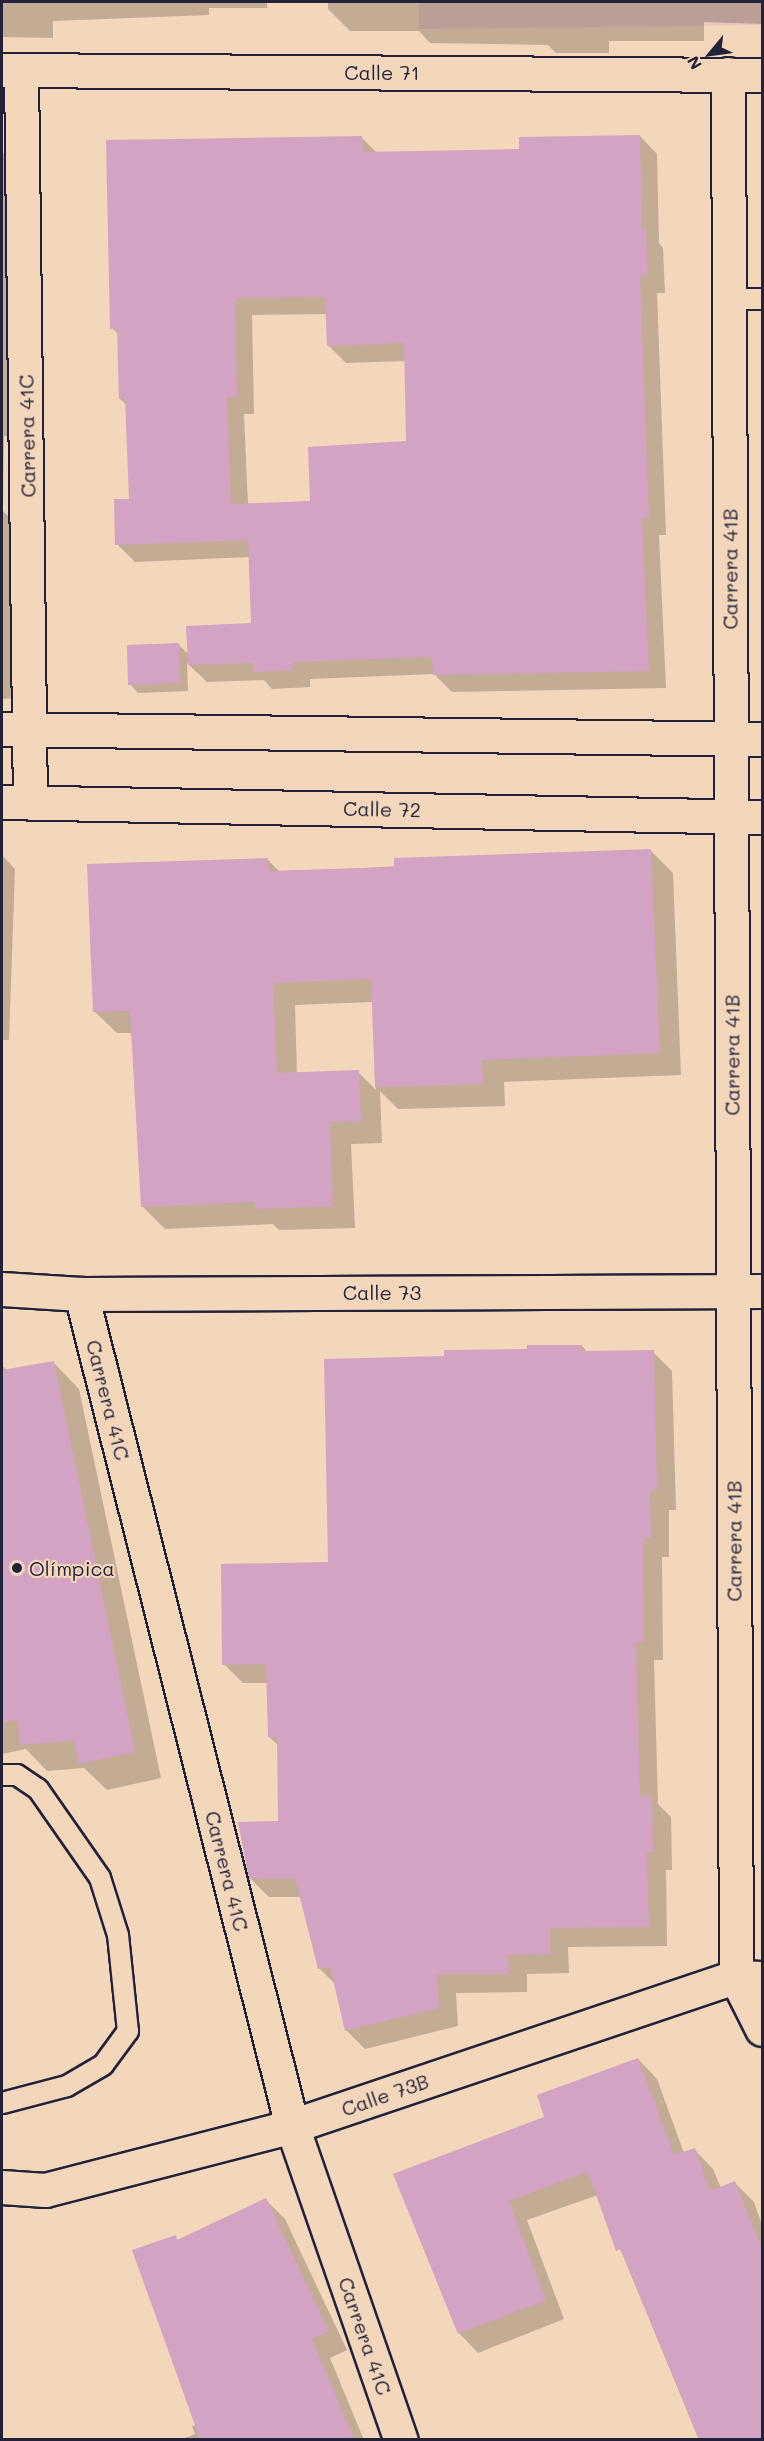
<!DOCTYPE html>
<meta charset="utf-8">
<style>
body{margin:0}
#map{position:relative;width:764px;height:2441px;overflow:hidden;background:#f4d6ba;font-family:Mali,sans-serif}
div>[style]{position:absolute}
.built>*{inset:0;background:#eac7bd}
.shadow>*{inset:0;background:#0003}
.building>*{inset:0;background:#d2a3c3}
.roads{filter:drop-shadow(2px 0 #22223b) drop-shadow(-2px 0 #22223b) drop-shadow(0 2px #22223b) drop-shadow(0 -2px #22223b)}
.service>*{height:20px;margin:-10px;padding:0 10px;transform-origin:10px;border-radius:10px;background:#f4d6ba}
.minor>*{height:33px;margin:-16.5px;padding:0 16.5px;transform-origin:16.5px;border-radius:16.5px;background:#f4d6ba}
.secondary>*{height:33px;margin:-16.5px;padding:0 16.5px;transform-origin:16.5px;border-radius:16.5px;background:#f4d6ba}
.dots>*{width:16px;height:16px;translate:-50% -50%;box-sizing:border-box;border:3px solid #f4d6ba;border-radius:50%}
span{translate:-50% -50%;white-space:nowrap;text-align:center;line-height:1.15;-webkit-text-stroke:4.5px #f4d6ba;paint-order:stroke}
.street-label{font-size:20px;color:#22223b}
.poi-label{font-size:20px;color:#22223b}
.left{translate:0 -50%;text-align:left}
.frame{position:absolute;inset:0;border:3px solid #22223b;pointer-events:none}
.north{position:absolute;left:680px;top:24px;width:60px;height:60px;-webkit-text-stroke:4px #f4d6ba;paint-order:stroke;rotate:241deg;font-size:16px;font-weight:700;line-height:24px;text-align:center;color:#22223b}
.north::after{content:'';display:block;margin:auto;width:21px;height:27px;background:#22223b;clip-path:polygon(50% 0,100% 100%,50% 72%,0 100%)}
</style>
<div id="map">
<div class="built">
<i style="clip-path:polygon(419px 2px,762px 2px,762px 25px,419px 29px)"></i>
</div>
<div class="shadow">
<i style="clip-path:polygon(2px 2px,267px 2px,267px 8px,209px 8px,209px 15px,53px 21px,53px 38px,2px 37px)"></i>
<i style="clip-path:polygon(328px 2px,762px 2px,762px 24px,704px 22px,704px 41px,609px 41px,609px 53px,556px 53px,548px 45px,430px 43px,419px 31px,350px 31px,328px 9px)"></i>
<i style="clip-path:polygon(evenodd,640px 136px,657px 154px,659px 243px,663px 248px,665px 293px,657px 293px,666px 535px,659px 535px,666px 688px,452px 692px,434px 674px,310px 679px,310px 687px,272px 689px,264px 680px,207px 682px,187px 663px,188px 691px,138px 693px,130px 684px,178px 644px,189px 655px,253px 625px,250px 557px,135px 562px,117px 544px,131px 500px,127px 405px,120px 399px,119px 335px,112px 328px,362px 138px,377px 153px,520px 150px,640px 136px,327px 314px,329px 346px,346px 363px,406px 361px,408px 443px,312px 503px,248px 505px,244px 414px,254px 414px,252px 315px,327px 314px)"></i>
<i style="clip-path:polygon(2px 152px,19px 169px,15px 436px,4px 436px,3px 511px,23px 531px,17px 698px,2px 699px)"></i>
<i style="clip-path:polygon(evenodd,651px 851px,673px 873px,681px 1075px,504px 1082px,505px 1106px,398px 1109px,380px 1091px,382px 1143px,351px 1144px,355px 1228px,279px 1230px,273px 1224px,165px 1229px,142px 1206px,135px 1033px,117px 1033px,94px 1011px,267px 859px,281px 873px,651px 851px,373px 1002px,376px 1090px,358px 1072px,297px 1074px,295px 1005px,373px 1002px)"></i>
<i style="clip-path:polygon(2px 855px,15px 869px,9px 1040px,2px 1040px)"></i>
<i style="clip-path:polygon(582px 1346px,588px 1353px,653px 1352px,672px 1371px,676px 1510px,669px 1510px,669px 1557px,662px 1557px,663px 1660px,654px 1660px,658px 1804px,671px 1817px,672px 1870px,666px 1870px,667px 1946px,568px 1947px,569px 1973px,527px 1974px,527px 1992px,456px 1993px,458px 2026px,365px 2049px,346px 2030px,336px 1985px,319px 1968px,301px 1897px,269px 1897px,250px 1878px,280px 1823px,279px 1746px,269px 1737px,268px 1683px,243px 1683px,224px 1664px,329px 1564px,446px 1358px)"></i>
<i style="clip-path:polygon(53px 1362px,79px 1389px,161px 1778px,107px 1790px,84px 1768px,47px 1771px,26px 1749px,2px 1754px,2px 1365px,7px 1371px)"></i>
<i style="clip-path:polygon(638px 2059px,657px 2079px,684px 2153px,694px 2149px,713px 2169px,721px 2188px,735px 2183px,754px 2202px,762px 2225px,762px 2440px,699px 2440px,598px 2195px,527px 2220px,564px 2319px,478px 2353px,459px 2333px,395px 2175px,546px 2117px)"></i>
<i style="clip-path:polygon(266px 2200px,285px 2219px,347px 2350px,330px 2358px,364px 2440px,179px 2440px,195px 2434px,192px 2426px,196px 2425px,175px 2237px,179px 2241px)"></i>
</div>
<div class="building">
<i style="clip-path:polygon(evenodd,640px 135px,642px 228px,646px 228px,648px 275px,640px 276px,649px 517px,642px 518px,649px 671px,433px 675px,432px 657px,293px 662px,293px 670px,253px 672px,253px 663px,188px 665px,186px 626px,251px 623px,248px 540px,115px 545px,114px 499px,129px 499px,125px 399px,119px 399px,117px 328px,110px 329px,106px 140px,362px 136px,363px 152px,519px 149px,519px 137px,640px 135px,325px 297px,327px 346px,404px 343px,406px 441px,308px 447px,310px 501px,231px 504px,227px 397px,237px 397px,235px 298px,325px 297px)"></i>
<i style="clip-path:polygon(179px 643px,180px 683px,128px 685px,127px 645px)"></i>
<i style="clip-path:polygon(651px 849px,660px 1053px,482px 1060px,483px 1084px,375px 1087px,371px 979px,273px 983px,277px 1073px,359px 1070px,361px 1121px,330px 1122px,333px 1206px,255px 1209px,255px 1202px,141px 1207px,130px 1011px,93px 1012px,87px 864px,268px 858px,269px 871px,394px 867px,394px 858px)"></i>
<i style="clip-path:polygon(527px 1345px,582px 1345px,582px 1351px,654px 1350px,657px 1491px,650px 1491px,651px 1538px,643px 1538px,644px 1642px,636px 1642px,640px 1796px,652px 1796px,653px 1852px,647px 1852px,649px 1927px,550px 1928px,550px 1954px,508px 1955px,509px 1974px,437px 1974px,439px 2008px,345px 2031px,330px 1967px,318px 1969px,295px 1878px,249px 1879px,238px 1822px,278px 1821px,277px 1737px,268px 1737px,266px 1664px,222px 1665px,221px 1564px,328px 1562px,324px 1359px,444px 1356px,444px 1350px,527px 1349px)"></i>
<i style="clip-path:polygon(54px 1361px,135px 1752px,79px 1764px,74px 1740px,19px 1745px,18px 1720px,2px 1723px,2px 1370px)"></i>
<i style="clip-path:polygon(638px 2058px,674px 2155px,695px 2148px,710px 2191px,735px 2181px,762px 2249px,762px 2439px,699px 2439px,621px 2249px,616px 2251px,588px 2172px,509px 2201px,546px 2300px,458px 2334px,393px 2174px,544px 2117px,537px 2095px)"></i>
<i style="clip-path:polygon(266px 2198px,329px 2331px,312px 2339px,354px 2439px,200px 2439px,132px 2250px,176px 2235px,177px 2240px)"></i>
</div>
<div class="roads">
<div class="service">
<i style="left:728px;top:299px;width:34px"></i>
<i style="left:2px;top:1775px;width:15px"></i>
<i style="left:17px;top:1775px;width:25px;rotate:34deg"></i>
<i style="left:38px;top:1789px;width:108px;rotate:55.1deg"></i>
<i style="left:100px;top:1878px;width:60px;rotate:72.5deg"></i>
<i style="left:118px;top:1935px;width:97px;rotate:84.1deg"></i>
<i style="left:128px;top:2031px;width:42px;rotate:126.3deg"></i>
<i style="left:103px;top:2065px;width:42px;rotate:149.7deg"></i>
<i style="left:67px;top:2086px;width:67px;rotate:165.3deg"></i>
</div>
<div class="minor">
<i style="left:2px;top:70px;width:760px;rotate:0.38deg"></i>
<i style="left:21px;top:70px;width:732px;rotate:89.3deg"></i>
<i style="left:728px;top:74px;width:1903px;rotate:89.76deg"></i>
<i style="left:736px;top:1977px;width:58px;rotate:63.4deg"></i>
<i style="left:2px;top:1289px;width:79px;rotate:3.6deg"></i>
<i style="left:81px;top:1294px;width:681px;rotate:-0.25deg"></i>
<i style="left:81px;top:1294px;width:858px;rotate:75.77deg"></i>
<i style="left:292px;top:2126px;width:332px;rotate:70.9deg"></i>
<i style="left:2px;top:2187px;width:43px;rotate:4deg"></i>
<i style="left:45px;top:2190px;width:255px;rotate:-14.5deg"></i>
<i style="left:292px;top:2126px;width:468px;rotate:-18.6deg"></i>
<i style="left:736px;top:1977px;width:26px;rotate:2deg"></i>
</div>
<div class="secondary">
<i style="left:2px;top:729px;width:760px;rotate:0.75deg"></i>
<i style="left:2px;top:802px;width:760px;rotate:1.13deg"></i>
</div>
</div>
<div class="dots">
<i style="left:17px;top:1568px;background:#22223b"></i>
</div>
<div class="street-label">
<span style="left:382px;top:72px">Calle 71</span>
<span style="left:27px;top:436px;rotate:-91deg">Carrera 41C</span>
<span style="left:730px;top:569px;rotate:-90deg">Carrera 41B</span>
<span style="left:382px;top:809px;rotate:1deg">Calle 72</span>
<span style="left:732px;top:1055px;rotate:-90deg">Carrera 41B</span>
<span style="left:382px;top:1292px">Calle 73</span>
<span style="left:108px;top:1400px;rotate:76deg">Carrera 41C</span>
<span style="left:734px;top:1541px;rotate:-90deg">Carrera 41B</span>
<span style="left:227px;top:1871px;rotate:76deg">Carrera 41C</span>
<span style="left:385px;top:2095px;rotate:-19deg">Calle 73B</span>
<span style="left:365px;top:2336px;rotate:71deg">Carrera 41C</span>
</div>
<div class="poi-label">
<span class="left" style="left:29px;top:1568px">Olímpica</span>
</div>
<div class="frame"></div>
<div class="north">N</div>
</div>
